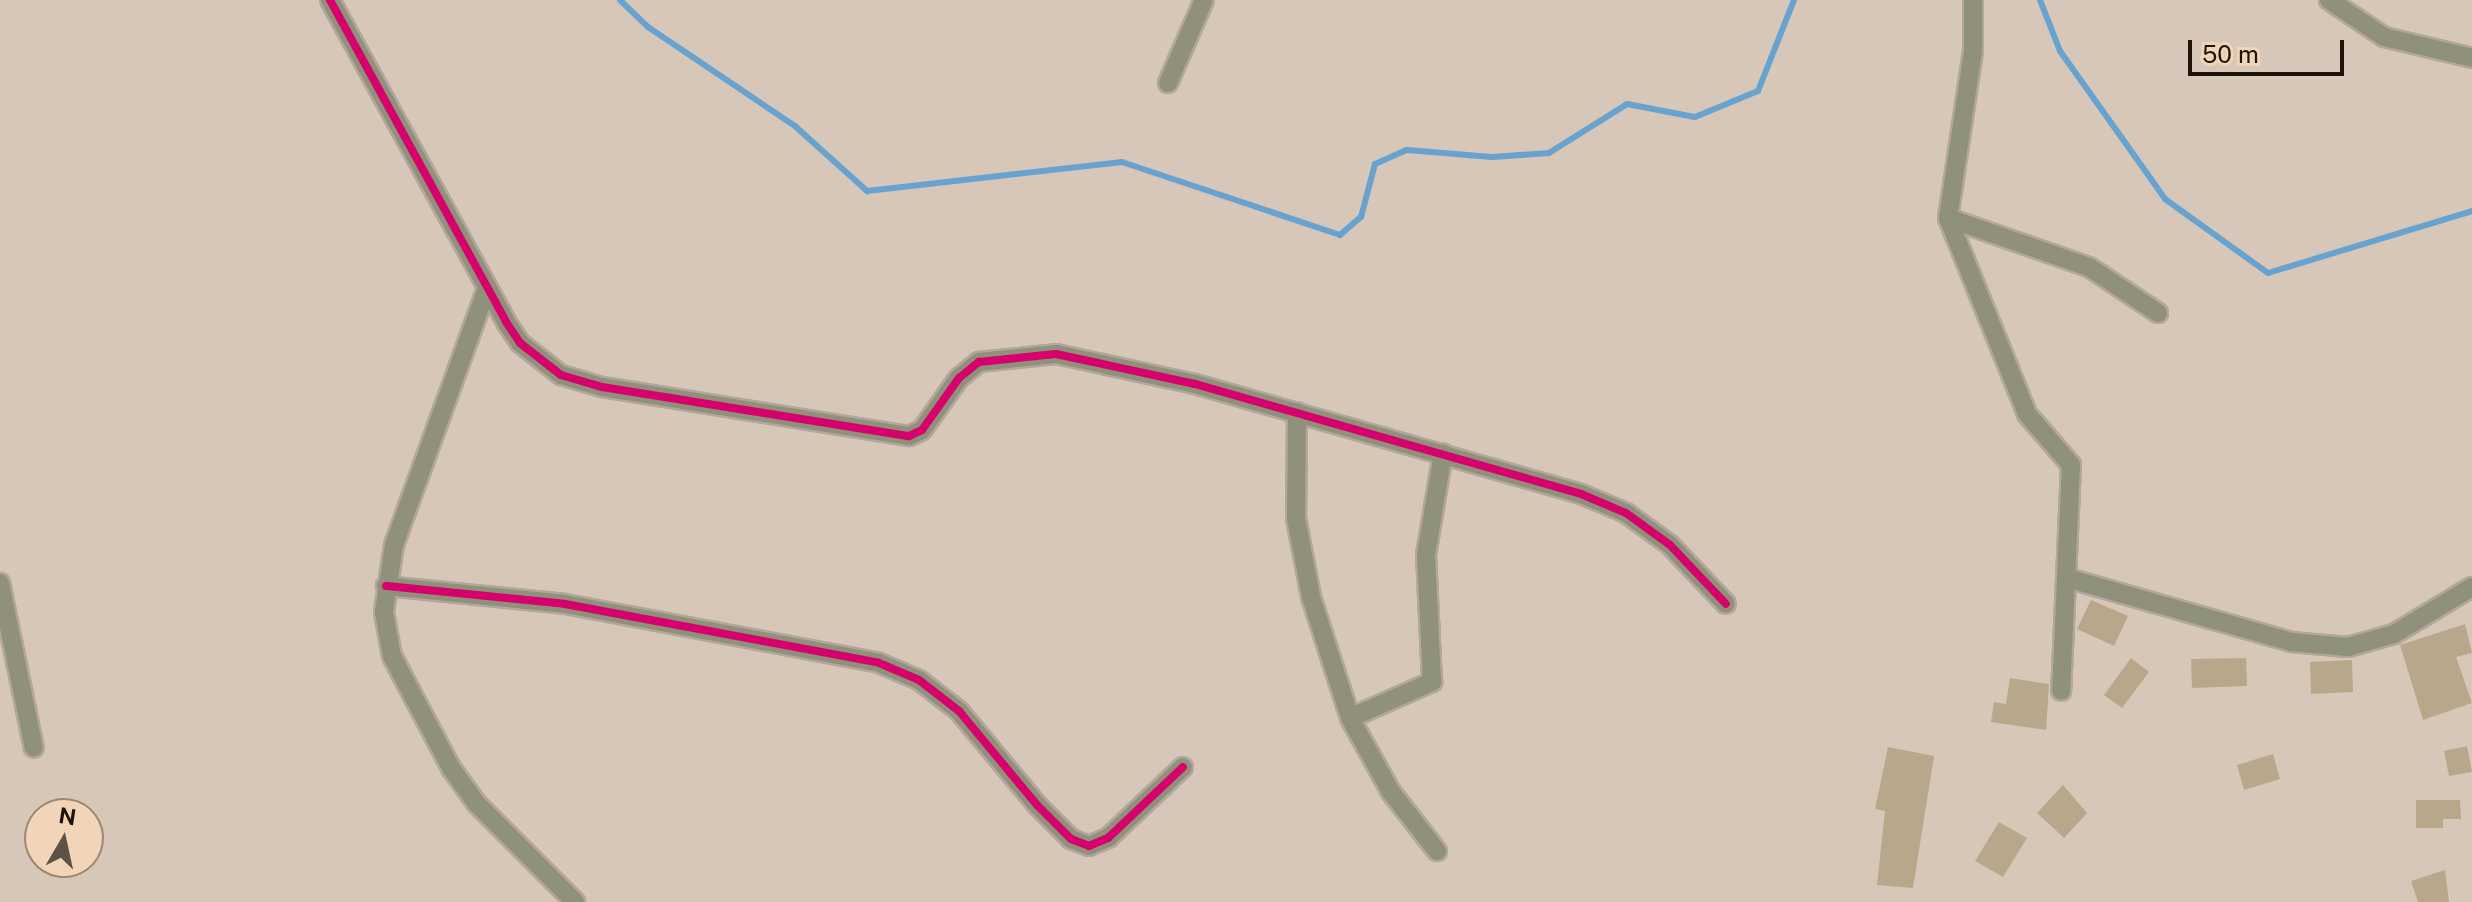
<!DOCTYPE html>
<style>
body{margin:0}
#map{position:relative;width:2472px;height:902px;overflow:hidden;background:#d7c7b8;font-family:"Public Sans",sans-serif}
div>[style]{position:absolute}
.stream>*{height:6px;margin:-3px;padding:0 3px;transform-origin:3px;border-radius:3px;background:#68a3cf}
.building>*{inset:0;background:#b8a88b}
.roads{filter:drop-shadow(2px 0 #b3a79b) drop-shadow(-2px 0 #b3a79b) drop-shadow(0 2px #b3a79b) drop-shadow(0 -2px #b3a79b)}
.street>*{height:18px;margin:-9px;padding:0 9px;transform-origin:9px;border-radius:9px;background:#8f917b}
.cycleway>*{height:8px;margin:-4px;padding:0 4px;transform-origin:4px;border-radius:4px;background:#d6006c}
span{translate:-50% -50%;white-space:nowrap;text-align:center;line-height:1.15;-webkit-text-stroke:7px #f2d4b8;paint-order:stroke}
.north{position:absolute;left:24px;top:798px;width:80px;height:80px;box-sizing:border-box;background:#f2d4b8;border:2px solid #9d8772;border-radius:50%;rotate:9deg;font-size:22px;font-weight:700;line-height:32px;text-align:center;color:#1d1309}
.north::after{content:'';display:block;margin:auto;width:28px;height:36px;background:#5e5246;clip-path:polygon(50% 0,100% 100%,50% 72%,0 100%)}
.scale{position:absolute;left:2188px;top:40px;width:156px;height:36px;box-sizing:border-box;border:4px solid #1d1309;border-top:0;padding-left:10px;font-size:24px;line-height:28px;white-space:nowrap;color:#1d1309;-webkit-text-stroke:6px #f2d4b8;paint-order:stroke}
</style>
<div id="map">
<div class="stream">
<i style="left:620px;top:0;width:39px;rotate:44deg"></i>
<i style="left:648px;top:27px;width:179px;rotate:34deg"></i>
<i style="left:796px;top:127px;width:96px;rotate:42deg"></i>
<i style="left:867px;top:191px;width:257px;rotate:-6.5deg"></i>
<i style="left:1122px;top:162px;width:230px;rotate:18.5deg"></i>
<i style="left:1340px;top:235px;width:28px;rotate:-41deg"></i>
<i style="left:1361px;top:217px;width:55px;rotate:-75.2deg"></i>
<i style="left:1375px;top:164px;width:35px;rotate:-24deg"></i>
<i style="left:1407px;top:150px;width:85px;rotate:4.7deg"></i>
<i style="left:1492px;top:157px;width:57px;rotate:-4deg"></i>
<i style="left:1549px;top:153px;width:92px;rotate:-32.1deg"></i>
<i style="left:1627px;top:104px;width:69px;rotate:10.8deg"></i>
<i style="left:1695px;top:117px;width:68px;rotate:-22.4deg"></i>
<i style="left:1758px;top:91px;width:98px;rotate:-68.4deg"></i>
<i style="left:2040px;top:0;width:55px;rotate:68.6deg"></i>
<i style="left:2060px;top:51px;width:181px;rotate:54.6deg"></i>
<i style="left:2165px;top:199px;width:127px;rotate:35.7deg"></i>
<i style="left:2268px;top:273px;width:213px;rotate:-16.9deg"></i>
</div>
<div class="building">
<i style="clip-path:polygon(2091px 600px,2128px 616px,2114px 646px,2077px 629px)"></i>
<i style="clip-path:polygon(2465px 624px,2472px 653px,2456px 657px,2472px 703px,2423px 720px,2400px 645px)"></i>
<i style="clip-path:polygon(2131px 658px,2149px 672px,2122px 708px,2104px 695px)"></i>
<i style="clip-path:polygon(2246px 658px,2247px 686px,2192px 688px,2191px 659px)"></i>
<i style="clip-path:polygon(2352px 660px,2353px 692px,2311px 694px,2310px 662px)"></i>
<i style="clip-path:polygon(2010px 678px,2049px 684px,2046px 730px,1991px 722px,1994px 702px,2006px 704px)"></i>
<i style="clip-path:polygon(2467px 746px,2472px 772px,2449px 776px,2444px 751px)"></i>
<i style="clip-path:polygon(1888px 747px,1934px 756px,1913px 888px,1877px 885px,1885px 811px,1875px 809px)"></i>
<i style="clip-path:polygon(2273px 754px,2280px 779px,2244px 790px,2237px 765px)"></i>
<i style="clip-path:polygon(2063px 785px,2087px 813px,2064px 838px,2037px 813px)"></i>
<i style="clip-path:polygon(2416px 800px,2460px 800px,2461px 819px,2443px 819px,2443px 828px,2416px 828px)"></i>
<i style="clip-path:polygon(1999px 822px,2027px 838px,2003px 877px,1975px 861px)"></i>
<i style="clip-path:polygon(2445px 870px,2449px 902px,2418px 902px,2411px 881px)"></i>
</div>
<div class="roads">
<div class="street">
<i style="left:330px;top:0;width:367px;rotate:61.3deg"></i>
<i style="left:506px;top:322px;width:25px;rotate:56deg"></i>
<i style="left:520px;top:343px;width:52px;rotate:38deg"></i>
<i style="left:561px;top:375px;width:43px;rotate:16.3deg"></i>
<i style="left:602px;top:387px;width:311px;rotate:9.1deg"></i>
<i style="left:909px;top:436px;width:14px;rotate:-25deg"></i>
<i style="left:922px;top:430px;width:64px;rotate:-54.6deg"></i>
<i style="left:959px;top:378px;width:26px;rotate:-39deg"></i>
<i style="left:979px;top:362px;width:77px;rotate:-5.9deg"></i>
<i style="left:1056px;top:354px;width:142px;rotate:12.2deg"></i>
<i style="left:1195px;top:384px;width:401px;rotate:15.9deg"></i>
<i style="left:1581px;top:494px;width:49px;rotate:22.9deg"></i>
<i style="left:1626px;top:513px;width:54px;rotate:36deg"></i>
<i style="left:1670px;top:545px;width:81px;rotate:46.5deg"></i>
<i style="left:1973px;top:0;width:51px;rotate:90deg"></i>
<i style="left:1973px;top:51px;width:169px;rotate:98.5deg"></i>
<i style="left:1948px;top:218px;width:211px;rotate:68deg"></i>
<i style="left:2027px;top:414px;width:67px;rotate:49.2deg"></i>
<i style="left:2071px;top:465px;width:226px;rotate:92.5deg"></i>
<i style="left:2329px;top:0;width:66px;rotate:33.9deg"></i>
<i style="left:2384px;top:37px;width:90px;rotate:13.4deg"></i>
<i style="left:1168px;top:83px;width:90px;rotate:-66.6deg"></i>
<i style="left:1948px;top:218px;width:149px;rotate:19.2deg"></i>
<i style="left:2089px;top:267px;width:83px;rotate:33.7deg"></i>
<i style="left:487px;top:288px;width:273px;rotate:109.9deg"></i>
<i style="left:394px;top:545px;width:68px;rotate:98.5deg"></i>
<i style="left:384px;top:612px;width:45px;rotate:79.7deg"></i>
<i style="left:392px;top:656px;width:127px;rotate:62.2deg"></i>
<i style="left:451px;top:768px;width:44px;rotate:54.2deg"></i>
<i style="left:477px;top:804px;width:139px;rotate:45deg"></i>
<i style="left:1297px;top:412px;width:106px;rotate:90.5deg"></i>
<i style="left:1296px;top:518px;width:80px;rotate:79.2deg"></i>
<i style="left:1311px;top:597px;width:127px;rotate:72.1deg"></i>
<i style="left:1350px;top:718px;width:85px;rotate:61deg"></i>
<i style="left:1391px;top:792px;width:75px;rotate:52.1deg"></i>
<i style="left:2067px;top:578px;width:233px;rotate:15.9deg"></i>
<i style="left:2291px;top:642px;width:57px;rotate:5deg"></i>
<i style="left:2348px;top:647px;width:48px;rotate:-15.8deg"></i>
<i style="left:2394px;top:634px;width:91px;rotate:-31.1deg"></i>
<i style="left:0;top:583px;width:168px;rotate:78.4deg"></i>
<i style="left:386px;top:586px;width:180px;rotate:5.7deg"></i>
<i style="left:565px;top:604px;width:319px;rotate:10.6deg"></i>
<i style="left:879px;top:663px;width:43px;rotate:23deg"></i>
<i style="left:919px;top:680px;width:51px;rotate:37.8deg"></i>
<i style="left:959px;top:711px;width:122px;rotate:50.3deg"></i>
<i style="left:1037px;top:805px;width:48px;rotate:45deg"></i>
<i style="left:1071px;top:839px;width:19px;rotate:21deg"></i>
<i style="left:1089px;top:846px;width:21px;rotate:-23deg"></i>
<i style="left:1108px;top:838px;width:103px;rotate:-43.4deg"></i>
<i style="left:1350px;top:718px;width:90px;rotate:-23.7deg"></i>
<i style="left:1432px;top:682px;width:127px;rotate:-92.7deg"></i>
<i style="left:1426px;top:555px;width:103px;rotate:-80.5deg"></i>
</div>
</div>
<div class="cycleway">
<i style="left:330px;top:0;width:367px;rotate:61.3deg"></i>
<i style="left:506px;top:322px;width:25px;rotate:56deg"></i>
<i style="left:520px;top:343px;width:52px;rotate:38deg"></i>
<i style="left:561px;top:375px;width:43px;rotate:16.3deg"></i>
<i style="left:602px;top:387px;width:311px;rotate:9.1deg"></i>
<i style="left:909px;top:436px;width:14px;rotate:-25deg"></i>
<i style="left:922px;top:430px;width:64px;rotate:-54.6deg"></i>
<i style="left:959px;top:378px;width:26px;rotate:-39deg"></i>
<i style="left:979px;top:362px;width:77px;rotate:-5.9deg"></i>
<i style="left:1056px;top:354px;width:142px;rotate:12.2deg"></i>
<i style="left:1195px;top:384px;width:401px;rotate:15.9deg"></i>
<i style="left:1581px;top:494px;width:49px;rotate:22.9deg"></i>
<i style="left:1626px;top:513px;width:54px;rotate:36deg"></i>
<i style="left:1670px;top:545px;width:81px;rotate:46.5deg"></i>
<i style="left:386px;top:586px;width:180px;rotate:5.7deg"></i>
<i style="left:565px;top:604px;width:319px;rotate:10.6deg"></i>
<i style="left:879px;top:663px;width:43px;rotate:23deg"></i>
<i style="left:919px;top:680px;width:51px;rotate:37.8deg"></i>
<i style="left:959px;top:711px;width:122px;rotate:50.3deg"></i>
<i style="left:1037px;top:805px;width:48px;rotate:45deg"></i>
<i style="left:1071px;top:839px;width:19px;rotate:21deg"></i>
<i style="left:1089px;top:846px;width:21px;rotate:-23deg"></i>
<i style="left:1108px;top:838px;width:103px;rotate:-43.4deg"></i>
</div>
<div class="north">N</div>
<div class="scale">50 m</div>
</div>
